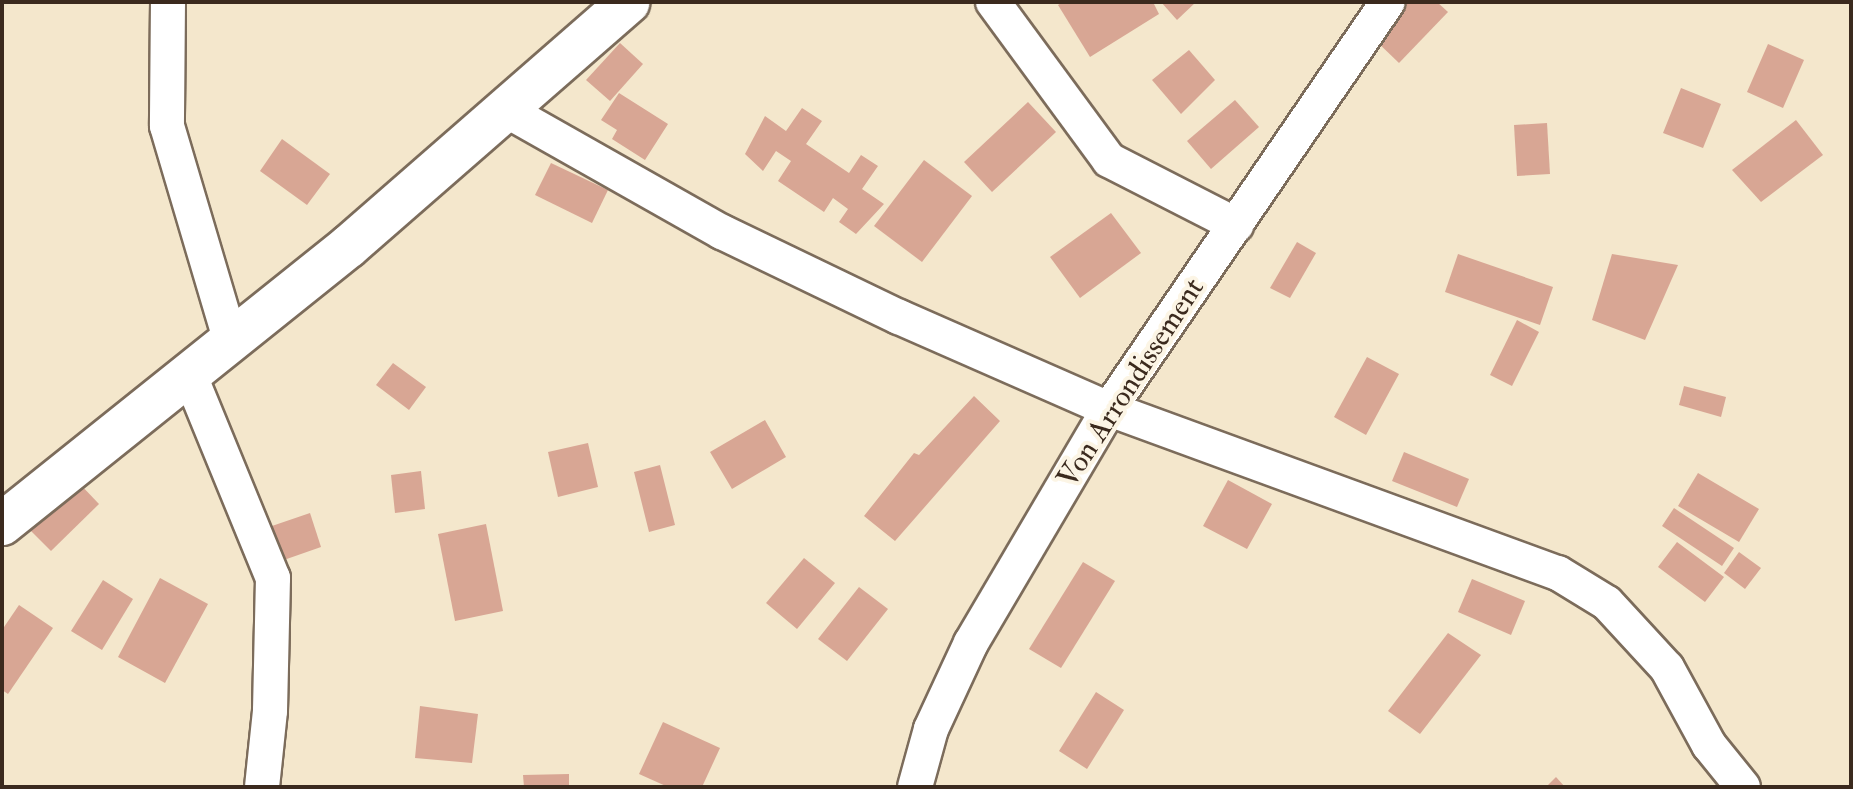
<!DOCTYPE html>
<style>
body{margin:0}
#map{position:relative;width:1853px;height:789px;overflow:hidden;background:#f4e7cc;font-family:"IM FELL Double Pica",serif}
div>[style]{position:absolute}
.building>*{inset:0;background:#d8a694}
.roads{filter:drop-shadow(2px 0 #7c6c5b) drop-shadow(-2px 0 #7c6c5b) drop-shadow(0 2px #7c6c5b) drop-shadow(0 -2px #7c6c5b)}
.minor>*{height:34px;margin:-17px;padding:0 17px;transform-origin:17px;border-radius:17px;background:#fff}
.tertiary>*{height:42px;margin:-21px;padding:0 21px;transform-origin:21px;border-radius:21px;background:#fff}
span{translate:-50% -50%;white-space:nowrap;text-align:center;line-height:1.15;-webkit-text-stroke:8px #fcf5e5;paint-order:stroke}
.street-label{font-size:30px;color:#3b2a1e}
.frame{position:absolute;inset:0;border:4px solid #3b2a1e;pointer-events:none}
</style>
<div id="map">
<div class="building">
<i style="clip-path:polygon(1063px 2px,1153px 2px,1159px 14px,1090px 57px,1058px 5px)"></i>
<i style="clip-path:polygon(1161px 2px,1196px 2px,1177px 20px)"></i>
<i style="clip-path:polygon(1408px 2px,1437px 2px,1448px 12px,1399px 63px,1373px 38px)"></i>
<i style="clip-path:polygon(620px 43px,643px 64px,610px 101px,586px 80px)"></i>
<i style="clip-path:polygon(1768px 44px,1804px 60px,1783px 108px,1747px 92px)"></i>
<i style="clip-path:polygon(1189px 50px,1215px 80px,1181px 114px,1152px 80px)"></i>
<i style="clip-path:polygon(1681px 88px,1721px 104px,1703px 148px,1663px 133px)"></i>
<i style="clip-path:polygon(619px 93px,668px 124px,645px 160px,612px 139px,617px 130px,601px 120px)"></i>
<i style="clip-path:polygon(1235px 100px,1259px 127px,1211px 169px,1187px 141px)"></i>
<i style="clip-path:polygon(1028px 102px,1056px 132px,992px 192px,964px 162px)"></i>
<i style="clip-path:polygon(802px 108px,822px 121px,806px 144px,849px 173px,861px 155px,878px 166px,862px 189px,884px 204px,856px 234px,839px 222px,848px 209px,833px 198px,824px 212px,778px 181px,791px 161px,776px 151px,763px 171px,745px 154px,765px 116px,786px 131px)"></i>
<i style="clip-path:polygon(1796px 120px,1823px 155px,1761px 202px,1732px 170px)"></i>
<i style="clip-path:polygon(1547px 123px,1550px 174px,1517px 176px,1514px 125px)"></i>
<i style="clip-path:polygon(282px 139px,330px 174px,307px 205px,260px 171px)"></i>
<i style="clip-path:polygon(924px 160px,972px 196px,922px 262px,874px 226px)"></i>
<i style="clip-path:polygon(551px 163px,608px 190px,592px 223px,535px 195px)"></i>
<i style="clip-path:polygon(1111px 213px,1141px 253px,1080px 298px,1050px 257px)"></i>
<i style="clip-path:polygon(1297px 242px,1316px 253px,1290px 298px,1270px 288px)"></i>
<i style="clip-path:polygon(1458px 254px,1553px 287px,1540px 325px,1445px 292px)"></i>
<i style="clip-path:polygon(1612px 254px,1678px 265px,1645px 340px,1592px 320px)"></i>
<i style="clip-path:polygon(1517px 320px,1539px 332px,1512px 386px,1490px 375px)"></i>
<i style="clip-path:polygon(1367px 357px,1399px 374px,1366px 435px,1334px 417px)"></i>
<i style="clip-path:polygon(393px 363px,426px 387px,409px 410px,376px 385px)"></i>
<i style="clip-path:polygon(1684px 386px,1726px 397px,1721px 417px,1679px 405px)"></i>
<i style="clip-path:polygon(974px 396px,1000px 421px,895px 541px,864px 516px,914px 453px,919px 455px)"></i>
<i style="clip-path:polygon(765px 420px,786px 457px,732px 489px,710px 452px)"></i>
<i style="clip-path:polygon(588px 443px,598px 487px,558px 497px,548px 452px)"></i>
<i style="clip-path:polygon(1404px 452px,1469px 479px,1457px 507px,1392px 481px)"></i>
<i style="clip-path:polygon(660px 465px,675px 525px,649px 532px,634px 472px)"></i>
<i style="clip-path:polygon(421px 471px,425px 509px,395px 513px,391px 475px)"></i>
<i style="clip-path:polygon(1698px 473px,1759px 509px,1739px 542px,1678px 506px)"></i>
<i style="clip-path:polygon(1228px 480px,1272px 504px,1247px 549px,1203px 526px)"></i>
<i style="clip-path:polygon(78px 482px,99px 504px,51px 551px,30px 530px)"></i>
<i style="clip-path:polygon(1674px 508px,1734px 548px,1722px 566px,1662px 526px)"></i>
<i style="clip-path:polygon(310px 513px,321px 547px,281px 561px,269px 527px)"></i>
<i style="clip-path:polygon(486px 524px,503px 611px,455px 621px,438px 534px)"></i>
<i style="clip-path:polygon(1677px 542px,1724px 577px,1705px 602px,1658px 567px)"></i>
<i style="clip-path:polygon(1739px 552px,1761px 568px,1745px 589px,1724px 573px)"></i>
<i style="clip-path:polygon(804px 558px,835px 583px,797px 629px,766px 603px)"></i>
<i style="clip-path:polygon(1083px 562px,1115px 581px,1061px 668px,1029px 649px)"></i>
<i style="clip-path:polygon(160px 578px,208px 604px,165px 683px,118px 657px)"></i>
<i style="clip-path:polygon(1472px 579px,1525px 601px,1511px 635px,1458px 612px)"></i>
<i style="clip-path:polygon(103px 580px,133px 599px,102px 650px,71px 631px)"></i>
<i style="clip-path:polygon(859px 587px,888px 609px,847px 661px,818px 639px)"></i>
<i style="clip-path:polygon(19px 605px,53px 628px,8px 694px,2px 690px,2px 630px)"></i>
<i style="clip-path:polygon(1448px 633px,1481px 655px,1420px 734px,1388px 711px)"></i>
<i style="clip-path:polygon(1096px 692px,1124px 710px,1087px 769px,1059px 751px)"></i>
<i style="clip-path:polygon(420px 706px,478px 714px,472px 763px,415px 758px)"></i>
<i style="clip-path:polygon(663px 722px,720px 748px,702px 787px,668px 787px,639px 774px)"></i>
<i style="clip-path:polygon(569px 774px,569px 787px,524px 787px,523px 775px)"></i>
<i style="clip-path:polygon(1556px 777px,1565px 787px,1546px 787px)"></i>
</div>
<div class="roads">
<div class="minor">
<i style="left:168px;top:2px;width:124px;rotate:90.5deg"></i>
<i style="left:167px;top:126px;width:222px;rotate:73.5deg"></i>
<i style="left:993px;top:2px;width:196px;rotate:53.7deg"></i>
<i style="left:1109px;top:160px;width:143px;rotate:27.1deg"></i>
<i style="left:506px;top:110px;width:248px;rotate:29.5deg"></i>
<i style="left:722px;top:232px;width:196px;rotate:25.7deg"></i>
<i style="left:899px;top:317px;width:229px;rotate:23.7deg"></i>
<i style="left:1109px;top:409px;width:478px;rotate:20.1deg"></i>
<i style="left:1558px;top:573px;width:57px;rotate:31.5deg"></i>
<i style="left:1607px;top:603px;width:88px;rotate:47.3deg"></i>
<i style="left:1667px;top:668px;width:88px;rotate:61.4deg"></i>
<i style="left:1709px;top:745px;width:54px;rotate:51deg"></i>
<i style="left:188px;top:371px;width:224px;rotate:67.7deg"></i>
<i style="left:273px;top:578px;width:133px;rotate:91.3deg"></i>
<i style="left:270px;top:711px;width:76px;rotate:96deg"></i>
<i style="left:915px;top:787px;width:60px;rotate:-74.6deg"></i>
<i style="left:931px;top:729px;width:95px;rotate:-65.1deg"></i>
<i style="left:971px;top:643px;width:272px;rotate:-59.5deg"></i>
<i style="left:1109px;top:409px;width:493px;rotate:-55.6deg"></i>
</div>
<div class="tertiary">
<i style="left:2px;top:524px;width:445px;rotate:-38.7deg"></i>
<i style="left:349px;top:246px;width:371px;rotate:-41.1deg"></i>
</div>
</div>
<div class="street-label">
<span style="left:1131px;top:383px;rotate:-57deg">Von Arrondissement</span>
</div>
<div class="frame"></div>
</div>
